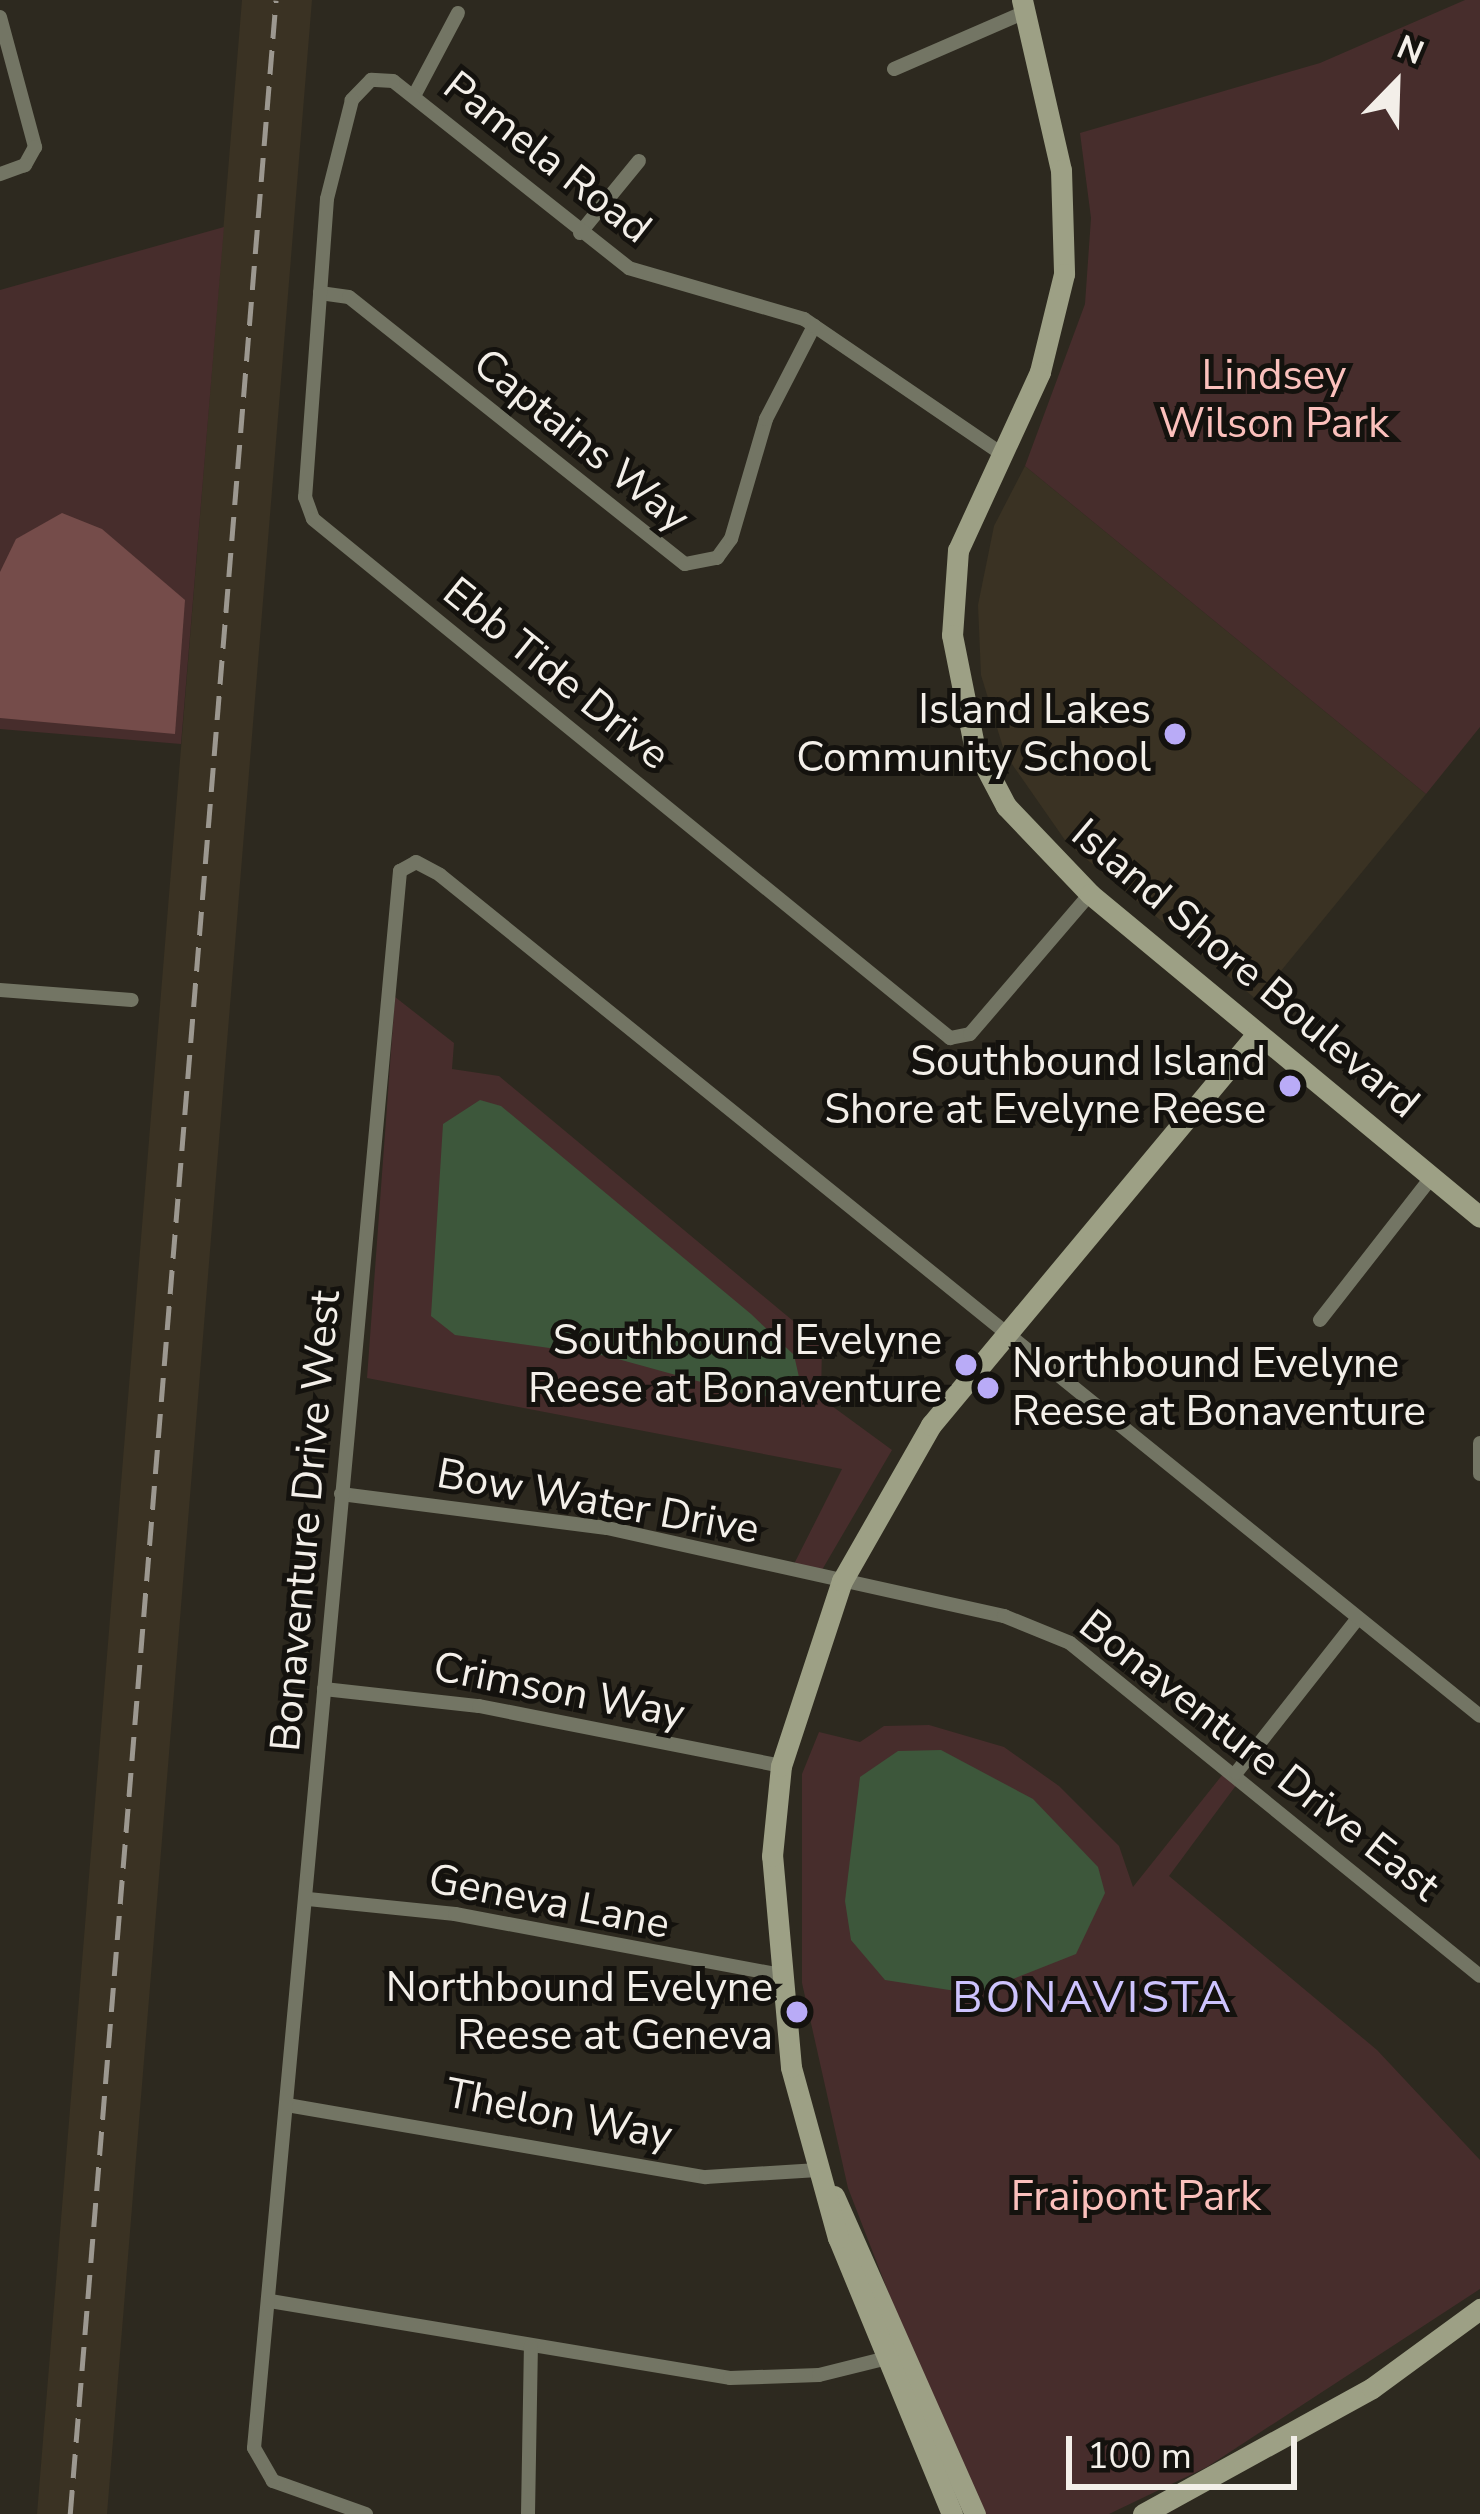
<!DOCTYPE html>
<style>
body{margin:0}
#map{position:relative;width:1480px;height:2514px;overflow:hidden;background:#2d291f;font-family:"Nunito Sans",sans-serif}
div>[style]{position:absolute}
.built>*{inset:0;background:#3a3223}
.green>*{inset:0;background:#472d2c}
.forest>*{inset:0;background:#754c4a}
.water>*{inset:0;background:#3d573b}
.street>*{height:14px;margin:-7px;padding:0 7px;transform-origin:7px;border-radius:7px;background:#737564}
.secondary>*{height:21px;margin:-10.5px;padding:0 10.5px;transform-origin:10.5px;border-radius:10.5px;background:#9da085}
.rail>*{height:4.5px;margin-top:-2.25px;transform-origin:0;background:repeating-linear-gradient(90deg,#9c9890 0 24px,transparent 0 36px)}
.dots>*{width:33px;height:33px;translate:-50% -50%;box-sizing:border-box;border:6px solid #14120e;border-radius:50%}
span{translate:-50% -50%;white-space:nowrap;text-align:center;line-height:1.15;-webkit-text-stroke:10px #14120e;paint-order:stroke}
.street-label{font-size:42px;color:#f3efe9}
.park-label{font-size:42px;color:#fbc0bc}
.poi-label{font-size:42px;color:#f3efe9}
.right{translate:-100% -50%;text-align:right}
.left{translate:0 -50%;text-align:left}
.neighbourhood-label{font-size:45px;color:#cdc3fd;letter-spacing:3px}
.north{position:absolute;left:1336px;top:24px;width:120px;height:120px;-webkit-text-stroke:9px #14120e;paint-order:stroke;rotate:23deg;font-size:33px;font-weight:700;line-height:48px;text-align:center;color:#f3efe9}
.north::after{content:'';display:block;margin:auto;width:42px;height:54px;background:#f3efe9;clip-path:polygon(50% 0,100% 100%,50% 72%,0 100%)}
.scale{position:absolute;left:1066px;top:2436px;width:231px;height:54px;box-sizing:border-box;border:6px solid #f3efe9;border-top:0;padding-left:15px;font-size:36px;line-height:42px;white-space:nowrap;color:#f3efe9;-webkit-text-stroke:9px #14120e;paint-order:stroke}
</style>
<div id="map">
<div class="built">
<i style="clip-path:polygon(242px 0,312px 0,107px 2514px,37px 2514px)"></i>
<i style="clip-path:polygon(1025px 466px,1426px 794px,1257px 1000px,1067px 843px,1005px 754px,981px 675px,978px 605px,994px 526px)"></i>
</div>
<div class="green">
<i style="clip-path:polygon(1465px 0,1480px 0,1480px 727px,1426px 794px,1025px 466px,1085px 304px,1091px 218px,1080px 133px,1320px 63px)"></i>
<i style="clip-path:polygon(224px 227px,181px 744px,0 729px,0 290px)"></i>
<i style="clip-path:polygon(395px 997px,454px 1043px,452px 1069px,499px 1076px,822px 1345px,821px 1398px,892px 1450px,822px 1570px,794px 1564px,842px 1469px,367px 1378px)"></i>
<i style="clip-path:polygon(929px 1725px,1004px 1747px,1059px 1786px,1119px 1846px,1133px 1887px,1223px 1774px,1237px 1784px,1169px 1876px,1377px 2050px,1480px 2160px,1480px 2289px,1207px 2467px,1109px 2514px,974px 2514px,848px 2188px,802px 1983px,802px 1774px,819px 1732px,860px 1742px,884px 1726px)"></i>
</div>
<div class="forest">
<i style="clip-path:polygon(62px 513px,102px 529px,185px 600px,175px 734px,0 718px,0 572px,16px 539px)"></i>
</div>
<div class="water">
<i style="clip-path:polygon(480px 1100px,501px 1106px,751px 1314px,794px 1355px,801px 1386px,759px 1398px,607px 1356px,455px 1335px,431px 1316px,443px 1124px)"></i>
<i style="clip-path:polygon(941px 1750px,1033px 1799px,1098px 1867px,1105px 1893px,1076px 1954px,975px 1994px,885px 1980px,851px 1940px,845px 1901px,860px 1777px,898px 1751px)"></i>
</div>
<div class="street">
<i style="left:0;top:17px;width:135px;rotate:74.9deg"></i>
<i style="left:35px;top:147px;width:21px;rotate:119deg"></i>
<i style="left:25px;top:165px;width:27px;rotate:160deg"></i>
<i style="left:894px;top:69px;width:143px;rotate:-23.5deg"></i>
<i style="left:414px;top:96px;width:94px;rotate:-62.1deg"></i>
<i style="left:580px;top:233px;width:93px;rotate:-50.7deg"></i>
<i style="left:320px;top:293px;width:29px;rotate:8deg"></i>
<i style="left:349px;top:297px;width:429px;rotate:38.5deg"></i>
<i style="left:685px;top:564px;width:33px;rotate:-11deg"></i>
<i style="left:717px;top:558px;width:24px;rotate:-54deg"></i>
<i style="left:731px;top:539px;width:125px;rotate:-73.7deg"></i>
<i style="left:766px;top:419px;width:105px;rotate:-62.7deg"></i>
<i style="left:999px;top:452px;width:236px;rotate:-145.7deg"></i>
<i style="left:804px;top:319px;width:182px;rotate:-163.8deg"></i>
<i style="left:629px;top:268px;width:301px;rotate:-141.6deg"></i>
<i style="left:393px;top:81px;width:22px;rotate:-177deg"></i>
<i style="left:371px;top:80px;width:28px;rotate:134deg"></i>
<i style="left:352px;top:100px;width:102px;rotate:104.2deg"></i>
<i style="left:327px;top:199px;width:299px;rotate:94.2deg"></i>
<i style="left:305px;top:497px;width:23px;rotate:70deg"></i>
<i style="left:313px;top:519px;width:822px;rotate:39.17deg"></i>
<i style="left:950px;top:1038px;width:20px;rotate:-11deg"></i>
<i style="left:970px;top:1034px;width:184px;rotate:-49.4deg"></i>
<i style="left:0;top:990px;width:132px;rotate:4.3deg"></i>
<i style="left:1320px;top:1320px;width:180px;rotate:-52deg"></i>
<i style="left:1480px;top:1443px;width:31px;rotate:90deg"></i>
<i style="left:341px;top:1494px;width:268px;rotate:7.3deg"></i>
<i style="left:607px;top:1528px;width:407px;rotate:12.5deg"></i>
<i style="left:1004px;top:1616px;width:71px;rotate:22.2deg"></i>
<i style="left:1070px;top:1643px;width:528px;rotate:39.08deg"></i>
<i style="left:324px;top:1689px;width:156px;rotate:6.3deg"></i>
<i style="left:479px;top:1706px;width:308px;rotate:11.2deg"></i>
<i style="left:1236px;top:1773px;width:196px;rotate:-51.8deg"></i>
<i style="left:308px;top:1899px;width:148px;rotate:5.8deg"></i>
<i style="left:455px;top:1914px;width:327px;rotate:10.6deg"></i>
<i style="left:287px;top:2105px;width:425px;rotate:9.8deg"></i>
<i style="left:706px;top:2177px;width:112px;rotate:-3.6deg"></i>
<i style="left:270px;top:2301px;width:466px;rotate:9.5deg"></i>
<i style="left:730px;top:2378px;width:89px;rotate:-1.9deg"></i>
<i style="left:819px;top:2375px;width:74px;rotate:-14deg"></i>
<i style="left:366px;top:2514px;width:99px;rotate:-160.5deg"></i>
<i style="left:273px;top:2481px;width:38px;rotate:-120deg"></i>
<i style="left:254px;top:2448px;width:1584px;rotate:-84.71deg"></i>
<i style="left:400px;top:871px;width:18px;rotate:-29deg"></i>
<i style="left:416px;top:862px;width:27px;rotate:28deg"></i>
<i style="left:440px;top:875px;width:1337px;rotate:38.96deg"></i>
<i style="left:528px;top:2514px;width:168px;rotate:-89deg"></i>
</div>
<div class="secondary">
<i style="left:1022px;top:0;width:174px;rotate:77.1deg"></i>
<i style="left:1061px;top:170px;width:104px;rotate:88.3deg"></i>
<i style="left:1064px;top:274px;width:101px;rotate:103.8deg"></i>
<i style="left:1040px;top:372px;width:196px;rotate:114.7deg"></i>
<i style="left:958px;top:550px;width:85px;rotate:94deg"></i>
<i style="left:952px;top:635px;width:112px;rotate:78.7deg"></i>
<i style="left:974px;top:745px;width:69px;rotate:62.3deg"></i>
<i style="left:1006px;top:806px;width:122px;rotate:46.3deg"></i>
<i style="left:1090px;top:894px;width:506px;rotate:39.63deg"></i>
<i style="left:834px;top:2196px;width:348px;rotate:66.1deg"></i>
<i style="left:952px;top:2514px;width:299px;rotate:-112.4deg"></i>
<i style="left:838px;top:2238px;width:177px;rotate:-105.4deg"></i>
<i style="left:791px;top:2067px;width:212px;rotate:-95.1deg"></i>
<i style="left:772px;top:1856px;width:90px;rotate:-84.3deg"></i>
<i style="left:781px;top:1766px;width:195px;rotate:-71.8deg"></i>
<i style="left:842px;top:1581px;width:180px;rotate:-60.3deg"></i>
<i style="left:931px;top:1425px;width:508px;rotate:-50.19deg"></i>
<i style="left:1143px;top:2514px;width:261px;rotate:-28.8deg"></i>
<i style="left:1372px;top:2388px;width:134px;rotate:-36.2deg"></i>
</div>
<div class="rail">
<i style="left:70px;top:2514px;width:2522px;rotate:-85.32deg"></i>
</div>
<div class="dots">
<i style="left:1175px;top:734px;background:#b9abf7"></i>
<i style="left:1290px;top:1086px;background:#b9abf7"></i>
<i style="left:966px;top:1365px;background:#b9abf7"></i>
<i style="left:988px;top:1388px;background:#b9abf7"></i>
<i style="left:797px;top:2012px;background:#b9abf7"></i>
</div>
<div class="street-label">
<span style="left:547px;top:158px;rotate:38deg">Pamela Road</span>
<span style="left:581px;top:441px;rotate:39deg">Captains Way</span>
<span style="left:556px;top:674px;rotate:39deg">Ebb Tide Drive</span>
<span style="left:1245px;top:969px;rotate:40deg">Island Shore Boulevard</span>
<span style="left:598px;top:1502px;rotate:10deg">Bow Water Drive</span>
<span style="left:306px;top:1521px;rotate:-85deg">Bonaventure Drive West</span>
<span style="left:559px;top:1691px;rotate:11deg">Crimson Way</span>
<span style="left:1259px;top:1756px;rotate:38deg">Bonaventure Drive East</span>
<span style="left:549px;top:1902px;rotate:11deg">Geneva Lane</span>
<span style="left:559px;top:2115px;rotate:11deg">Thelon Way</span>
</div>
<div class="park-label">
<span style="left:1274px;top:400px">Lindsey<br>Wilson Park</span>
<span style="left:1136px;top:2197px">Fraipont Park</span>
</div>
<div class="poi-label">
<span class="right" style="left:1151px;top:734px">Island Lakes<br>Community School</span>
<span class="right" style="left:1266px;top:1086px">Southbound Island<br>Shore at Evelyne Reese</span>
<span class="right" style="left:942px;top:1365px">Southbound Evelyne<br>Reese at Bonaventure</span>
<span class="left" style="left:1012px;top:1388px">Northbound Evelyne<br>Reese at Bonaventure</span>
<span class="right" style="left:773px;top:2012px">Northbound Evelyne<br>Reese at Geneva</span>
</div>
<div class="neighbourhood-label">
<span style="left:1093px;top:1998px">BONAVISTA</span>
</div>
<div class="north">N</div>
<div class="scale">100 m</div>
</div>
